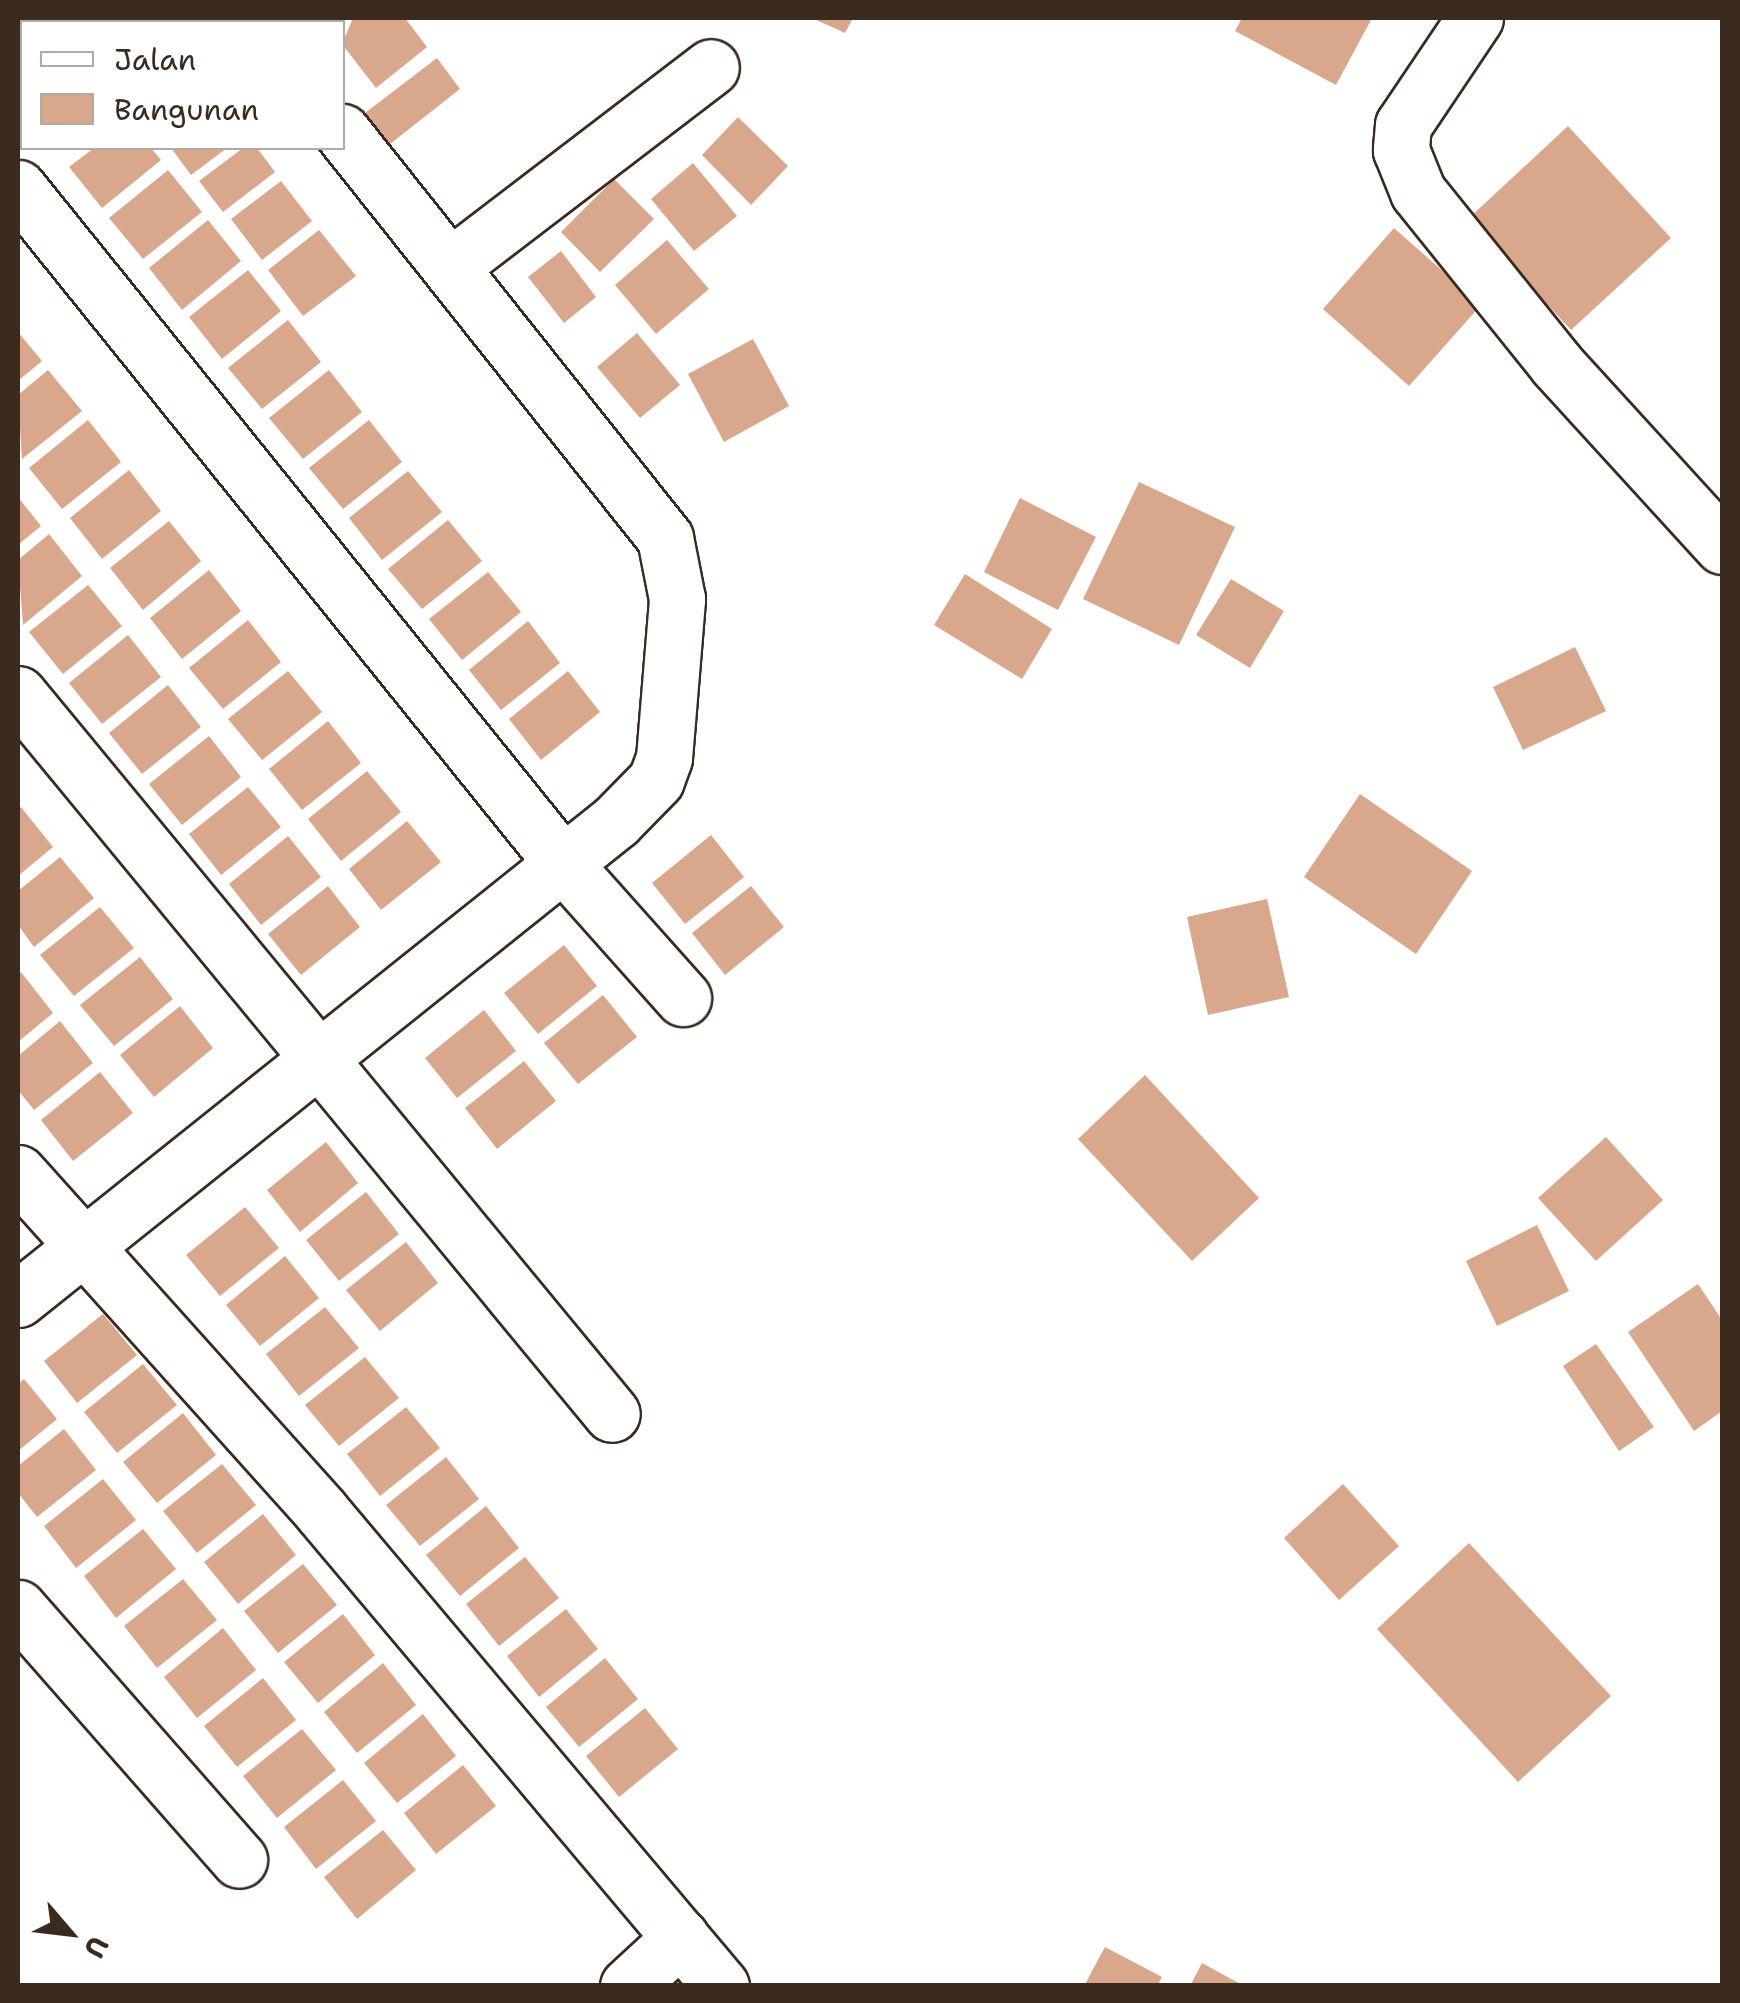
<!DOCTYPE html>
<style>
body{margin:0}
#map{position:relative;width:1740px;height:2003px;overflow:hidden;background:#fff;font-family:"Shantell Sans",sans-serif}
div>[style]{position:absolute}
.building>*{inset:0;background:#d9a78c}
.roads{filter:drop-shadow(2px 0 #3b2a1e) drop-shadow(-2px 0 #3b2a1e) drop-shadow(0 2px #3b2a1e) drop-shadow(0 -2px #3b2a1e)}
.minor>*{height:55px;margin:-27.5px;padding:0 27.5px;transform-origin:27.5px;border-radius:27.5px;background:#fff}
span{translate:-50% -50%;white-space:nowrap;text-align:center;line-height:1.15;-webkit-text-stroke:8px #fff;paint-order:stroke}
.frame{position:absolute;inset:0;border:20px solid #3b2a1e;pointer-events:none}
.legend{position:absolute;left:20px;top:20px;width:325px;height:130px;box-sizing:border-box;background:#fff;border:2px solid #b1aaa5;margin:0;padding:12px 18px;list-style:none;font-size:30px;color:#3b2a1e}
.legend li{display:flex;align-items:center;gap:20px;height:50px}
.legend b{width:50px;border:2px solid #b1aaa5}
.north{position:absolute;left:20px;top:1883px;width:100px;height:100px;-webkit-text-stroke:8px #fff;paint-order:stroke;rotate:118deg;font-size:28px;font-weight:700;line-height:40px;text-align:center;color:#3b2a1e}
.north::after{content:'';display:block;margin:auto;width:35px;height:45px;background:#3b2a1e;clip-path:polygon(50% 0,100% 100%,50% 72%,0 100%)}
</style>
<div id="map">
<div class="building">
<i style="clip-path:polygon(97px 18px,173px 18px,177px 22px,91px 22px)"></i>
<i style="clip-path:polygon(353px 18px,405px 18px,427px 47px,376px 88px,342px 44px)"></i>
<i style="clip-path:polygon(812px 18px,853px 18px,845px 33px)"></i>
<i style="clip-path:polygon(1242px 18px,1372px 18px,1336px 85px,1235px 31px)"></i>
<i style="clip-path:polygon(22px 41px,22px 109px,18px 102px)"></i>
<i style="clip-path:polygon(437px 58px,460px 89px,385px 148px,361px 116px)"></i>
<i style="clip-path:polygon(738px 117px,788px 166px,751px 205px,702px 155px)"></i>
<i style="clip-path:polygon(1568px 126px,1671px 238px,1571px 330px,1468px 219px)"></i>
<i style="clip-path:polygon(94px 148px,151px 148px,161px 160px,102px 208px,69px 167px)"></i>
<i style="clip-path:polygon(171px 148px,227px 148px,191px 175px)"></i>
<i style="clip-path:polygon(243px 148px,257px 148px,275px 172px,223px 212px,199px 181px)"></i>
<i style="clip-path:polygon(693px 163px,737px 216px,694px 251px,651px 199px)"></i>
<i style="clip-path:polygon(168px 170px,202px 212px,143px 259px,109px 218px)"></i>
<i style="clip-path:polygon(614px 179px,654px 219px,600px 272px,561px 232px)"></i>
<i style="clip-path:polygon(281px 181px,312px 221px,262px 260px,231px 219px)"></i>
<i style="clip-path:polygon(208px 220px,241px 261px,182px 310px,149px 268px)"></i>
<i style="clip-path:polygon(1394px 228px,1481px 305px,1409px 386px,1323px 309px)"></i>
<i style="clip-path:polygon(319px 230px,356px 276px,303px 316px,268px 270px)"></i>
<i style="clip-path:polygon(667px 240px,709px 289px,656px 334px,615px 285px)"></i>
<i style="clip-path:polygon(561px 251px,596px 297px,564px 323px,528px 277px)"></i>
<i style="clip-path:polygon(248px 270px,281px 311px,222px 359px,189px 317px)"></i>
<i style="clip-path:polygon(288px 320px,321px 362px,262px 409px,228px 368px)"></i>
<i style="clip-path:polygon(18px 332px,42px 361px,18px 381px)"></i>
<i style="clip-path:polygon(637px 333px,680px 385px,640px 418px,597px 367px)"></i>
<i style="clip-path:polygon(753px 339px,789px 406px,724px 442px,688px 374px)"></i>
<i style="clip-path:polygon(48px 370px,82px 411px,22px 459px,18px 395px)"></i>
<i style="clip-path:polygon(329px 370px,362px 412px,303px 459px,269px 418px)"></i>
<i style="clip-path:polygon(88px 420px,121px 462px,62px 509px,29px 468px)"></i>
<i style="clip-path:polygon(369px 420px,402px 462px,343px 509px,309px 468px)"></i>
<i style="clip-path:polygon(129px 470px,161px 511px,102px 559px,70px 518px)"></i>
<i style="clip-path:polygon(408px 471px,442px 512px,382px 560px,349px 518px)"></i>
<i style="clip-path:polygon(1139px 482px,1235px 527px,1179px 645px,1083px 599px)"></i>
<i style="clip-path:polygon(18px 497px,41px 526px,18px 545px)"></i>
<i style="clip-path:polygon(1020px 498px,1096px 537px,1058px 610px,984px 572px)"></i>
<i style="clip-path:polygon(448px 520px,482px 561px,422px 609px,388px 569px)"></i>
<i style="clip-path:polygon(169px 521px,201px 561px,143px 610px,110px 568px)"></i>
<i style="clip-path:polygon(49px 534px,82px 576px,23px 625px,18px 560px)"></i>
<i style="clip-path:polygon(209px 570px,241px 611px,182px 659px,150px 618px)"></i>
<i style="clip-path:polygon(488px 572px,521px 612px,462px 660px,429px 619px)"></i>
<i style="clip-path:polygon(965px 574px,1052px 629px,1022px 679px,934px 625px)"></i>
<i style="clip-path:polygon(1231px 579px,1284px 611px,1250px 668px,1196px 635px)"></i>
<i style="clip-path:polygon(88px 585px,122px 626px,63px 674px,29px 632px)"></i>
<i style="clip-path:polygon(248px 620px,281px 662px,223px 709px,189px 668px)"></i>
<i style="clip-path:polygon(528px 621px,560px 663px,501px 710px,469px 670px)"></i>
<i style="clip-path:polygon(128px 635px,161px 677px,102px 724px,69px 683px)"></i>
<i style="clip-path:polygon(1575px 647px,1606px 711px,1523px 750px,1493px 687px)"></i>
<i style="clip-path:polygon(288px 671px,322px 712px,262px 760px,228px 719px)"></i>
<i style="clip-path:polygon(568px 671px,600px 712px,541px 760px,509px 719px)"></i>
<i style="clip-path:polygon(168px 685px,201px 727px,142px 774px,109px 733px)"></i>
<i style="clip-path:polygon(328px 721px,361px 763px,302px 810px,269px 769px)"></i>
<i style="clip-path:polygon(209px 736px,241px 777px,182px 825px,149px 784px)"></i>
<i style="clip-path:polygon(367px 771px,401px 812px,341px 861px,308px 819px)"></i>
<i style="clip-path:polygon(248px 787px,281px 827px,221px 875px,189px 834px)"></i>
<i style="clip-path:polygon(1360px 794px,1472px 871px,1416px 954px,1304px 877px)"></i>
<i style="clip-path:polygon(21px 807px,53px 847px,18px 876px,18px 809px)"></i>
<i style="clip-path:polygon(407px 821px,441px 862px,381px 910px,349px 869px)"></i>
<i style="clip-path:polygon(711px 835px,744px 877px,685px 924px,652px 883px)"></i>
<i style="clip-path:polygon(288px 836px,321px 877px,261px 925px,229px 884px)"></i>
<i style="clip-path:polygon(60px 857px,94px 898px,34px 947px,18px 925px,18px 891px)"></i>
<i style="clip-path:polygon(328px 886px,360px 927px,301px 975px,268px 934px)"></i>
<i style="clip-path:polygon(751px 886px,784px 927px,725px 975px,692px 933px)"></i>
<i style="clip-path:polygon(1267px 899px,1289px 997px,1208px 1015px,1187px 917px)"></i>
<i style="clip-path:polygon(100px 907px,134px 948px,74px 996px,40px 955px)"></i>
<i style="clip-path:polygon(564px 945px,597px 986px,538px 1034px,504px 993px)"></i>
<i style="clip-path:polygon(140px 957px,173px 999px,114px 1046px,80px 1005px)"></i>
<i style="clip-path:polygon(21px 972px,53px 1013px,18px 1042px,18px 975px)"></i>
<i style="clip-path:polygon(603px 995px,637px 1037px,578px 1084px,544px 1043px)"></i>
<i style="clip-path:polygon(180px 1006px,213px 1048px,154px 1097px,120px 1055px)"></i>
<i style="clip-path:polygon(484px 1010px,516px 1051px,457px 1098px,425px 1058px)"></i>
<i style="clip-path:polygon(60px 1021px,93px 1063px,34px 1110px,18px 1090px,18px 1056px)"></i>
<i style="clip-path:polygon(524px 1061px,556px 1101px,497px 1149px,465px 1108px)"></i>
<i style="clip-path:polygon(100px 1072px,133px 1113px,73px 1161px,41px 1120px)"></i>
<i style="clip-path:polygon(1145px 1075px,1259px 1198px,1192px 1261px,1078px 1139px)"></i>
<i style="clip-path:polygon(1606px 1137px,1663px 1200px,1596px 1261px,1538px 1198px)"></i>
<i style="clip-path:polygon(326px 1142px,358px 1183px,300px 1232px,267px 1190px)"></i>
<i style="clip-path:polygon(366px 1192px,399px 1234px,339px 1281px,306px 1240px)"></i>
<i style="clip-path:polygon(245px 1207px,279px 1248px,220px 1296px,186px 1255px)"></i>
<i style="clip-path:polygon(1537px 1225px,1569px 1291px,1497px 1326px,1466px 1261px)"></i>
<i style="clip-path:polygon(406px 1242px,438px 1283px,380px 1331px,346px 1290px)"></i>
<i style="clip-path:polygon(285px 1256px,319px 1298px,260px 1346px,226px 1305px)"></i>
<i style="clip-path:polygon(1698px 1284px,1722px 1320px,1722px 1411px,1694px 1431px,1628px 1332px)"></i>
<i style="clip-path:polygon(325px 1307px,359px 1348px,299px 1396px,266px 1354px)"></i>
<i style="clip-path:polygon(103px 1314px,137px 1355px,77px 1403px,44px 1361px)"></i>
<i style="clip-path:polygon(1596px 1344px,1654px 1427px,1619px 1451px,1563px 1366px)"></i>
<i style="clip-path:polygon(365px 1357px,399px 1398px,339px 1446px,305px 1405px)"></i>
<i style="clip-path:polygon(143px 1364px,177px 1405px,117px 1453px,84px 1412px)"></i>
<i style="clip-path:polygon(24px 1379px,57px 1419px,18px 1451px,18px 1384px)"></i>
<i style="clip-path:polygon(406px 1407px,440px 1448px,380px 1496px,347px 1454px)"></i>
<i style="clip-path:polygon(183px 1413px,216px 1455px,157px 1503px,123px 1462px)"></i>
<i style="clip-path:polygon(64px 1429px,96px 1470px,37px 1517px,18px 1493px,18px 1466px)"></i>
<i style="clip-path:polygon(446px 1457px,479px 1499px,420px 1546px,386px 1505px)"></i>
<i style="clip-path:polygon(222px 1464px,256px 1505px,197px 1553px,163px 1511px)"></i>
<i style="clip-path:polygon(103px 1479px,136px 1520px,76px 1568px,44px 1526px)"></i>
<i style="clip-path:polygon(1343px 1484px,1399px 1546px,1339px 1600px,1284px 1538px)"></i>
<i style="clip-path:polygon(486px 1506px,519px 1548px,460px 1596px,426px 1555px)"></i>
<i style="clip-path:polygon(263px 1514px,296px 1555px,238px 1604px,204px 1562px)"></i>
<i style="clip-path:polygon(143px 1529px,176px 1569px,116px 1618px,84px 1576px)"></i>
<i style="clip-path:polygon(1469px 1543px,1611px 1696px,1518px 1782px,1377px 1629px)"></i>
<i style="clip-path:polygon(525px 1557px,559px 1598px,499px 1646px,466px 1604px)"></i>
<i style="clip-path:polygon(303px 1564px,337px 1605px,278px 1653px,244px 1611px)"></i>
<i style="clip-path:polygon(183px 1579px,217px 1620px,157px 1668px,124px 1626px)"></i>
<i style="clip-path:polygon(566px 1609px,598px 1649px,539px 1697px,507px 1656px)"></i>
<i style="clip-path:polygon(343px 1614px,375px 1655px,318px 1703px,284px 1662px)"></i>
<i style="clip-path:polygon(223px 1628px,256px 1670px,197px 1718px,164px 1677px)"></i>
<i style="clip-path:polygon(605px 1658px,638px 1699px,579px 1747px,546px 1707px)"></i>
<i style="clip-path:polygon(383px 1663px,416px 1705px,357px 1753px,324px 1712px)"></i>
<i style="clip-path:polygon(263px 1678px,296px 1720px,237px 1767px,204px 1726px)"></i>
<i style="clip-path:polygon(645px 1708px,678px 1749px,619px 1797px,586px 1756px)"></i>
<i style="clip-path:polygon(423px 1714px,456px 1756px,397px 1803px,364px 1763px)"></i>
<i style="clip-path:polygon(302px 1729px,336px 1770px,277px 1818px,243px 1776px)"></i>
<i style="clip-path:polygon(463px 1765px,496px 1806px,436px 1854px,404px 1813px)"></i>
<i style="clip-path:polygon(343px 1780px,376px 1821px,316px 1869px,284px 1827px)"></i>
<i style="clip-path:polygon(383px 1830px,416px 1870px,357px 1919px,324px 1877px)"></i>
<i style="clip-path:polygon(1105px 1947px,1162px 1977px,1157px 1986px,1084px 1986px)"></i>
<i style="clip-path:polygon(1202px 1963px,1244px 1986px,1190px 1986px)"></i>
</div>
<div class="roads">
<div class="minor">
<i style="left:250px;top:18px;width:6px;rotate:45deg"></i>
<i style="left:1475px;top:18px;width:129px;rotate:123.9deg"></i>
<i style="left:1403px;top:125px;width:25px;rotate:95deg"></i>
<i style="left:1401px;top:150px;width:45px;rotate:68deg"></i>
<i style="left:1418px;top:192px;width:222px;rotate:51.2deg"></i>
<i style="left:1557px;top:365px;width:245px;rotate:47.6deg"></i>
<i style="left:297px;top:22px;width:7px;rotate:-34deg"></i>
<i style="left:18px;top:188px;width:863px;rotate:51.11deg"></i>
<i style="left:560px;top:860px;width:185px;rotate:48.3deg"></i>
<i style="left:451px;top:266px;width:327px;rotate:-37.4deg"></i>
<i style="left:18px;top:694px;width:933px;rotate:50.48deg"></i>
<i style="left:18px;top:1173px;width:454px;rotate:48.1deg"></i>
<i style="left:321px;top:1511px;width:621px;rotate:49.9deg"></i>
<i style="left:18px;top:1299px;width:766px;rotate:-38.64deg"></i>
<i style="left:616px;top:821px;width:57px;rotate:-45.7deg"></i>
<i style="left:656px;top:780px;width:23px;rotate:-70deg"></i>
<i style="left:664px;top:758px;width:160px;rotate:-85.3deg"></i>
<i style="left:677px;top:599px;width:62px;rotate:-101.1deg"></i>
<i style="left:665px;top:538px;width:519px;rotate:-128.5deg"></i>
<i style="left:18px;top:1608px;width:335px;rotate:48.7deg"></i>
<i style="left:628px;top:1986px;width:72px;rotate:-42.8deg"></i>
</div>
</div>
<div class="frame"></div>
<ul class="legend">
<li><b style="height:12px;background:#fff"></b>Jalan</li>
<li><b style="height:28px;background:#d9a78c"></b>Bangunan</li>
</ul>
<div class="north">U</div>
</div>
